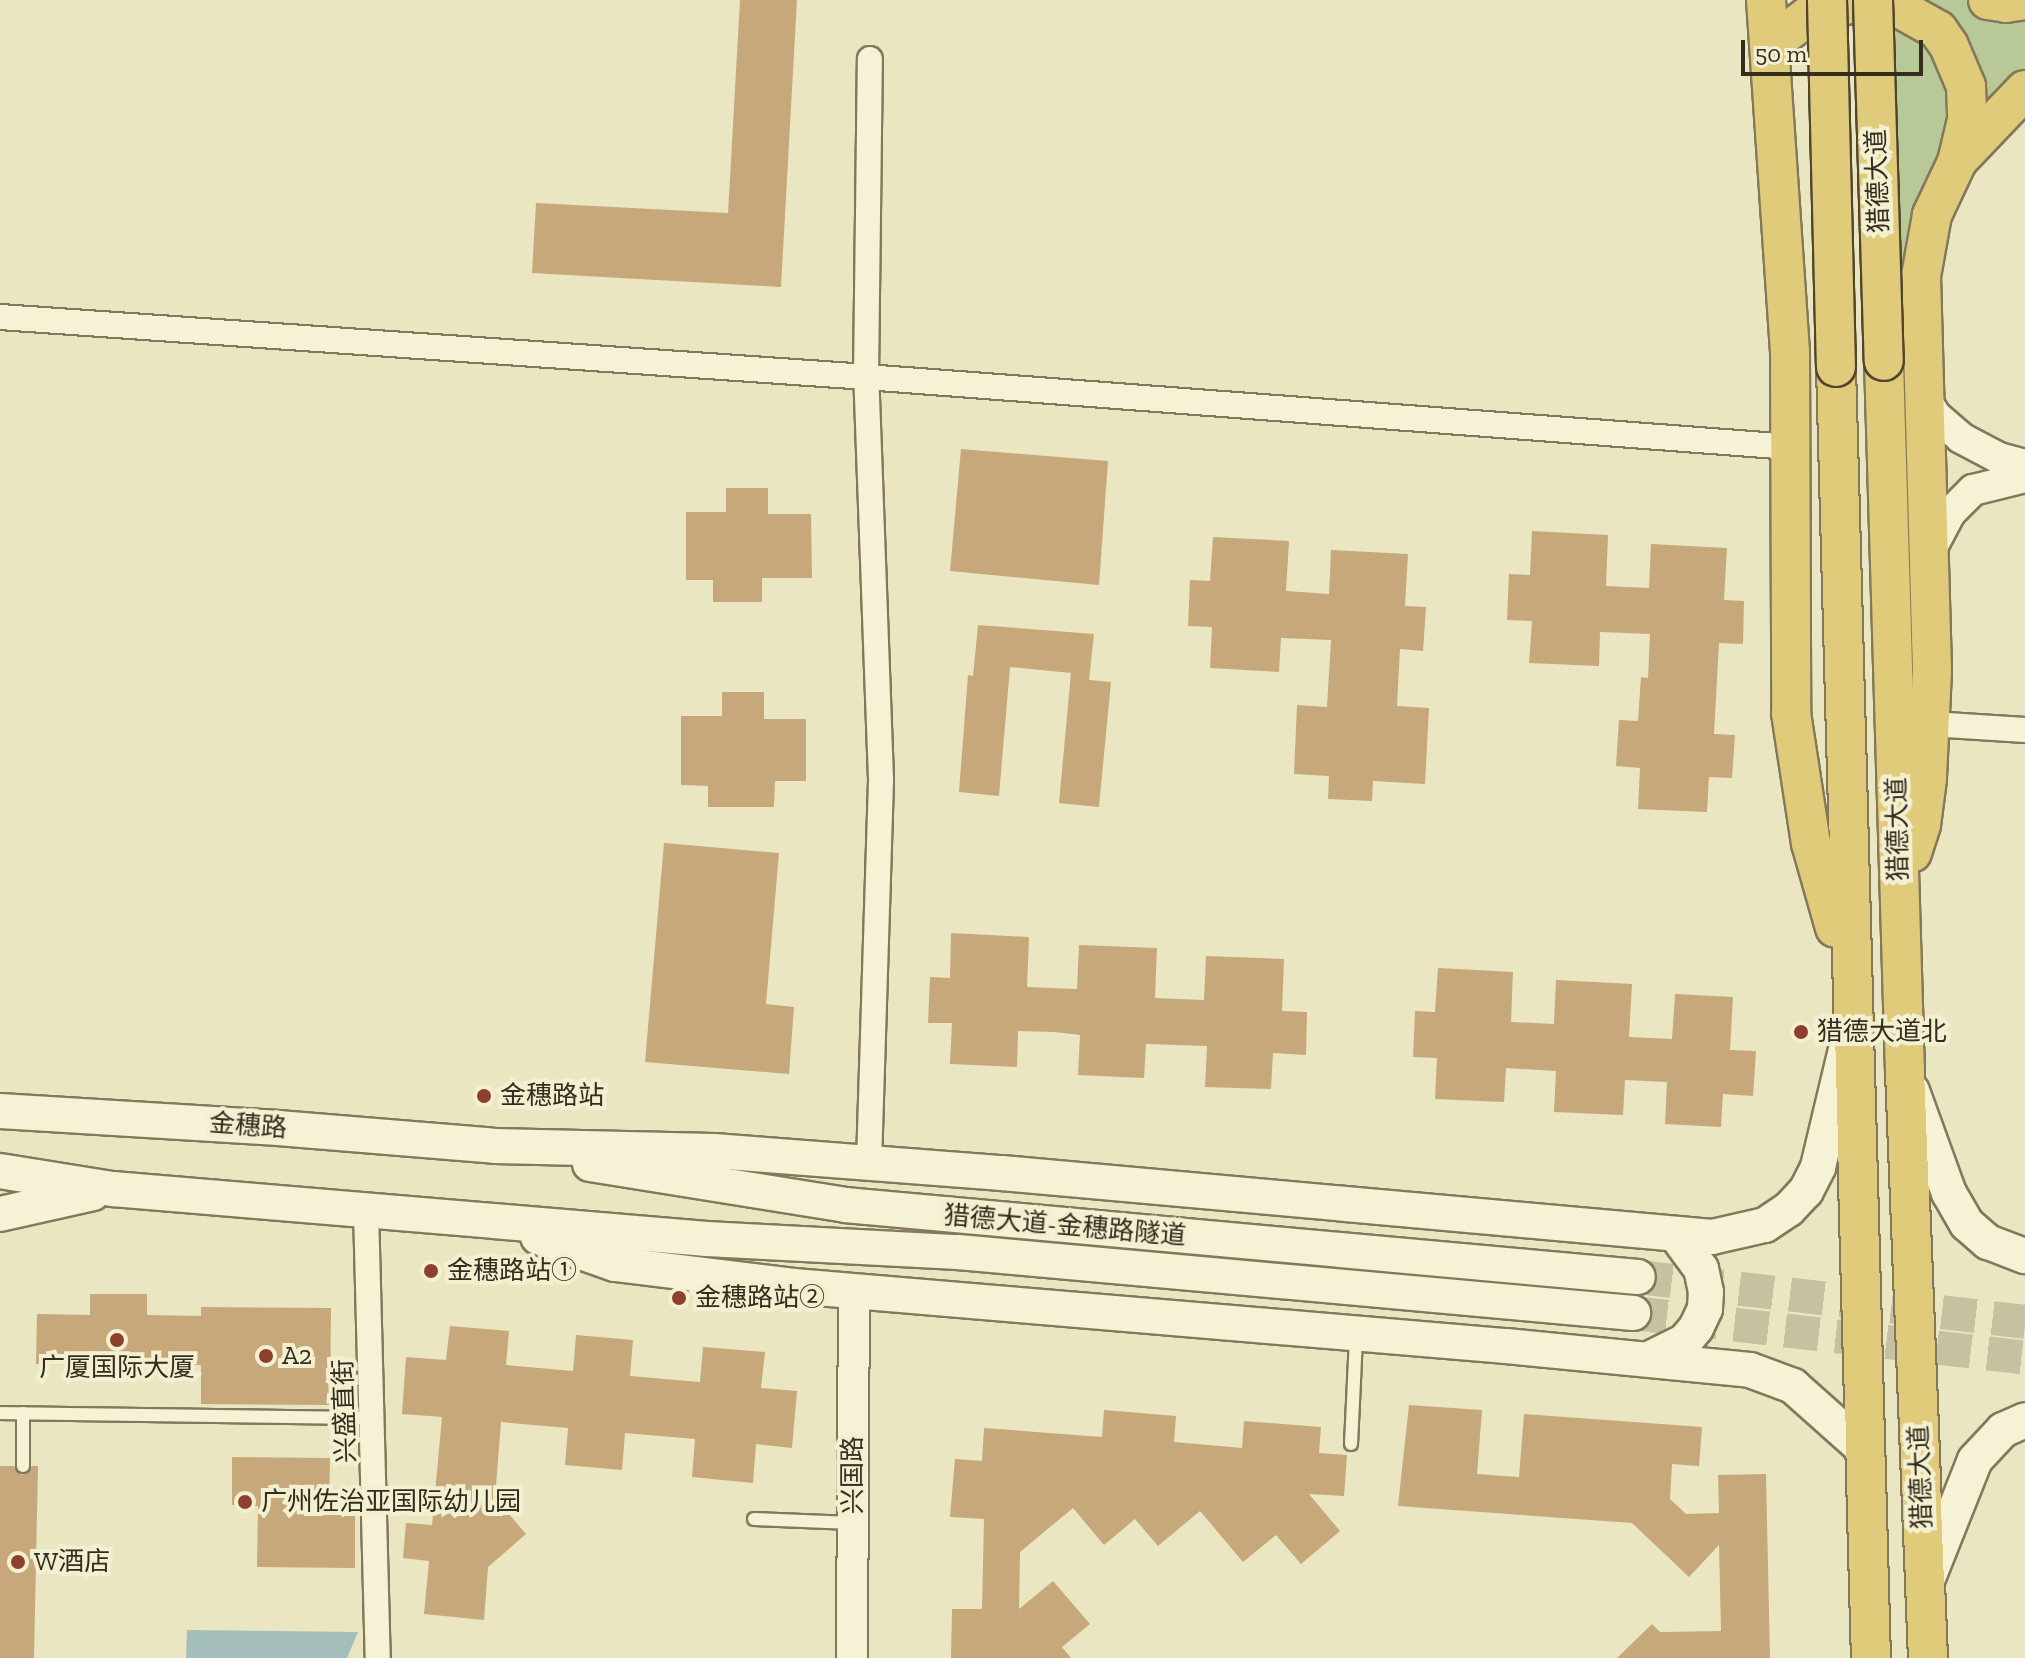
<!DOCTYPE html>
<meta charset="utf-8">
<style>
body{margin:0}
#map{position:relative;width:2025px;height:1658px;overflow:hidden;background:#ebe6c2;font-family:"Zilla Slab","Noto Sans SC",serif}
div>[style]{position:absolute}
.green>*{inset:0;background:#b9c897}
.water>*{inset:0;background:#a4bebb}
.building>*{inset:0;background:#c6a87b}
.secondary-tunnel>*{height:34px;margin-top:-17px;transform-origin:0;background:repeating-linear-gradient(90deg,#c6c1a1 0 34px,transparent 0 51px)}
.roads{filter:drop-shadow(2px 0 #83785b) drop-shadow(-2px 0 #83785b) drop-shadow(0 2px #83785b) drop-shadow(0 -2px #83785b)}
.service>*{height:12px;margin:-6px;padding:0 6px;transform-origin:6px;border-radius:6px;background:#f6f2d5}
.minor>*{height:24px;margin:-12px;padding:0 12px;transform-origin:12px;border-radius:12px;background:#f6f2d5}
.tertiary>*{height:30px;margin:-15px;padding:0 15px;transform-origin:15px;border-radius:15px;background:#f6f2d5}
.secondary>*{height:34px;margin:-17px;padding:0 17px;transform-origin:17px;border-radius:17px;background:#f6f2d5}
.trunk>*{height:38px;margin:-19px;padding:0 19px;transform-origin:19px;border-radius:19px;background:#e0cb7a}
.bridges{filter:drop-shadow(2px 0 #51452f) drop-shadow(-2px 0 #51452f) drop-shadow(0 2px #51452f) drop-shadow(0 -2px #51452f)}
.trunk-bridge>*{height:38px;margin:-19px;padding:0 19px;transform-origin:19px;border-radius:19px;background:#e0cb7a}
.dots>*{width:22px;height:22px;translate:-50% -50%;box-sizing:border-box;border:4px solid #f3efd1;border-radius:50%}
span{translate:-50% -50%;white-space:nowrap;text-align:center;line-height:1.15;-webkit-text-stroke:8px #f3efd1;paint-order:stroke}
.street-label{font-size:26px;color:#342d1e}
.poi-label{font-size:26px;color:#342d1e}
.left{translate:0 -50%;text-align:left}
.scale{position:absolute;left:1741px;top:40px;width:182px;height:36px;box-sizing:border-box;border:4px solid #342d1e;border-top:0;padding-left:10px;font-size:24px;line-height:28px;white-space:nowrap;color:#342d1e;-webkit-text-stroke:6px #f3efd1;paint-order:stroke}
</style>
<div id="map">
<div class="green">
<i style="clip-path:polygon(1885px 0,2025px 0,2025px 76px,1922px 206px,1892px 303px)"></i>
</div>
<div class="water">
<i style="clip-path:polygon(187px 1630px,358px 1632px,347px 1658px,186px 1658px)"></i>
</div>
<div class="building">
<i style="clip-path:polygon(740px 0,797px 0,781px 287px,532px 273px,536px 203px,728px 213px)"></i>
<i style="clip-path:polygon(961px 449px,1108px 461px,1099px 585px,950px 571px)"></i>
<i style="clip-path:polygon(726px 488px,768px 488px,768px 514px,811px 514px,812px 578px,762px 578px,762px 602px,713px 602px,713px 580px,686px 580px,686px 512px,726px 512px)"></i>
<i style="clip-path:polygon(1532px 531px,1608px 535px,1606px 586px,1649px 588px,1651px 544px,1727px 548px,1724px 600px,1744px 601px,1743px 644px,1719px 643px,1714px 734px,1735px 735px,1732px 778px,1709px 777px,1707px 812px,1638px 809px,1640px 768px,1616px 766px,1619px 720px,1638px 721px,1641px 677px,1648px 678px,1650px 634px,1600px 632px,1599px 666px,1529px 663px,1532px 621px,1507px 620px,1509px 574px,1530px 575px)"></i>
<i style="clip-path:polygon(1213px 537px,1289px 541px,1286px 591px,1329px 594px,1331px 550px,1408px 554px,1405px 606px,1426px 607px,1423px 651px,1400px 649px,1397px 706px,1429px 708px,1425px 784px,1373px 781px,1372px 801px,1328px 799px,1329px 776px,1294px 774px,1297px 705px,1327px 707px,1331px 640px,1281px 638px,1279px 672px,1210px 668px,1212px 627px,1188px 626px,1190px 580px,1210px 581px)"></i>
<i style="clip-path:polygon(978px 625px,1094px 634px,1089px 680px,1111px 682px,1099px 807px,1059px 803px,1071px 673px,1010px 667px,999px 796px,959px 792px,968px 675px,973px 676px)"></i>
<i style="clip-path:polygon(722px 692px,764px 692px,764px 719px,806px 719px,806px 781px,775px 781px,774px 807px,708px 807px,708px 786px,681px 785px,681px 716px,722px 716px)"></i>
<i style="clip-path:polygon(664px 843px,779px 853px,766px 1004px,794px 1007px,789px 1074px,645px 1062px)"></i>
<i style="clip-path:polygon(951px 933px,1029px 937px,1027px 987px,1077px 989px,1079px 945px,1157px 948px,1155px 998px,1204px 1000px,1206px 956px,1284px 959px,1282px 1011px,1307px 1012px,1306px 1055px,1273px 1053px,1271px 1089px,1205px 1087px,1207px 1046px,1146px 1044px,1144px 1078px,1078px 1075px,1080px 1035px,1055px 1032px,1018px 1031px,1017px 1067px,950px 1064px,952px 1023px,928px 1023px,930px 977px,950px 978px)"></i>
<i style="clip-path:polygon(1438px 968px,1513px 972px,1511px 1022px,1554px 1024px,1556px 980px,1632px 984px,1629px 1037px,1672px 1039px,1675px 994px,1733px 997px,1730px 1050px,1756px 1051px,1753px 1096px,1723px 1094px,1721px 1127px,1665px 1124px,1667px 1082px,1625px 1080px,1623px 1115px,1554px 1112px,1556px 1071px,1506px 1068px,1504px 1102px,1435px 1099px,1437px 1058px,1413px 1057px,1415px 1011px,1435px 1012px)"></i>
<i style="clip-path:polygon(90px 1294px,147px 1294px,147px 1315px,201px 1316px,201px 1307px,331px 1308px,330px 1405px,201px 1404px,201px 1365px,36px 1364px,37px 1314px,90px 1315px)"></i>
<i style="clip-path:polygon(450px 1326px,509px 1331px,506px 1365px,573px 1371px,576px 1335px,633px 1340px,630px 1376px,700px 1382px,703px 1347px,765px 1352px,761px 1388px,797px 1391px,792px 1448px,756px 1444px,753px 1483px,692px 1477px,695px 1439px,625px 1433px,622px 1470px,565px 1465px,568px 1428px,501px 1422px,495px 1498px,526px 1534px,488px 1567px,484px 1620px,424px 1614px,429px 1561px,403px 1558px,406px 1523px,432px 1525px,442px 1417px,402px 1414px,406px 1357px,446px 1360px)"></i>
<i style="clip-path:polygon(1409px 1405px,1482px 1410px,1477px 1474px,1519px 1477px,1524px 1414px,1702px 1427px,1699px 1466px,1672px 1464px,1670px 1499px,1686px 1514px,1719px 1513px,1718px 1475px,1766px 1474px,1770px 1658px,1617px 1658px,1652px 1624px,1660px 1632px,1721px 1631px,1719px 1545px,1689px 1577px,1632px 1523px,1398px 1506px)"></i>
<i style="clip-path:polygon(1104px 1410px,1176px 1416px,1174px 1442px,1220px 1446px,1242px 1448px,1244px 1421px,1321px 1427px,1319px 1453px,1347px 1455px,1344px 1496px,1309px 1494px,1340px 1531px,1301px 1564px,1276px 1535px,1243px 1562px,1200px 1511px,1158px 1546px,1135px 1519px,1104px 1545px,1073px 1508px,1020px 1552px,1019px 1609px,1053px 1581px,1090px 1624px,1062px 1647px,1071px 1658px,951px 1658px,952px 1609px,982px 1609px,984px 1519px,950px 1517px,955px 1459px,982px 1461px,984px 1428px,1102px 1437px)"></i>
<i style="clip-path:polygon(232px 1457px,330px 1458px,329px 1515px,355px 1515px,355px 1568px,257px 1567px,258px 1506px,232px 1505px)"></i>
<i style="clip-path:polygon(0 1466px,14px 1466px,22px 1475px,32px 1466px,38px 1466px,34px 1658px,0 1658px)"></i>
</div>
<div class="secondary-tunnel">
<i style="left:1638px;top:1277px;width:390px;rotate:6.6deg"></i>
<i style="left:1633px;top:1313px;width:395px;rotate:6.5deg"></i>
</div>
<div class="roads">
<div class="service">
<i style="left:0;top:1413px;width:373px;rotate:0.8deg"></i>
<i style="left:23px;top:1413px;width:53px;rotate:90deg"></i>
<i style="left:1351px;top:1444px;width:108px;rotate:-87.3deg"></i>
<i style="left:754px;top:1519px;width:98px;rotate:2.3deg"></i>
</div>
<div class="minor">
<i style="left:0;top:317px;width:868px;rotate:3.96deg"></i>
<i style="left:866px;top:377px;width:928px;rotate:4.33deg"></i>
<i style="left:1931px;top:724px;width:94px;rotate:3.7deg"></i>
<i style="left:869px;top:1163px;width:384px;rotate:-88.2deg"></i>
<i style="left:881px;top:779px;width:402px;rotate:-92.1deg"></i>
<i style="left:866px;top:377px;width:318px;rotate:-89.3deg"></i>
<i style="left:366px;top:1210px;width:448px;rotate:88.5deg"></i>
</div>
<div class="tertiary">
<i style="left:1924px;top:397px;width:22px;rotate:58deg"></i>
<i style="left:1936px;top:416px;width:33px;rotate:41deg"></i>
<i style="left:1961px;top:438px;width:43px;rotate:27.8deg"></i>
<i style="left:1999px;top:458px;width:27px;rotate:15deg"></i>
<i style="left:1930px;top:551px;width:43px;rotate:-62.2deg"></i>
<i style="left:1950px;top:513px;width:33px;rotate:-45deg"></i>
<i style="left:1973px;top:490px;width:54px;rotate:-14deg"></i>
<i style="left:852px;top:1658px;width:366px;rotate:-89.7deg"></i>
</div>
<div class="secondary">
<i style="left:1912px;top:1091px;width:109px;rotate:70.1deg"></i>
<i style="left:1949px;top:1193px;width:36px;rotate:60deg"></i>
<i style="left:1967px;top:1224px;width:28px;rotate:41deg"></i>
<i style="left:1988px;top:1242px;width:40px;rotate:21deg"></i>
<i style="left:0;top:1111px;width:279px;rotate:3.5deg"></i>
<i style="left:278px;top:1128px;width:218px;rotate:4.7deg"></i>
<i style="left:495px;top:1146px;width:219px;rotate:1.3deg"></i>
<i style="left:714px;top:1151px;width:289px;rotate:4.4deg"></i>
<i style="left:1002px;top:1173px;width:713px;rotate:5.15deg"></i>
<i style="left:1712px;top:1237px;width:54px;rotate:-12.8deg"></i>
<i style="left:1765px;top:1225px;width:29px;rotate:-34deg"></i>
<i style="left:1789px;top:1209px;width:25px;rotate:-47deg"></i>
<i style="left:1806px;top:1191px;width:27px;rotate:-63deg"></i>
<i style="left:1818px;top:1167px;width:130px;rotate:-76.6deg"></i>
<i style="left:590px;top:1164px;width:258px;rotate:9.1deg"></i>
<i style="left:845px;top:1205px;width:796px;rotate:5.19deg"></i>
<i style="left:0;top:1171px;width:114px;rotate:9.1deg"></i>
<i style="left:113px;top:1189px;width:596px;rotate:4.81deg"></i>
<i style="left:707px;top:1239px;width:251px;rotate:3deg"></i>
<i style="left:958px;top:1252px;width:678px;rotate:5.16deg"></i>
<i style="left:0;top:1214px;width:95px;rotate:-12.7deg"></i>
<i style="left:538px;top:1237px;width:82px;rotate:19.3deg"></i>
<i style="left:615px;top:1264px;width:180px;rotate:7deg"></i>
<i style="left:794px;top:1286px;width:715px;rotate:4.82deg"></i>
<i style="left:1506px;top:1346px;width:245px;rotate:5.6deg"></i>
<i style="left:1750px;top:1370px;width:46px;rotate:20.4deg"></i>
<i style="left:1793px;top:1386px;width:98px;rotate:41.7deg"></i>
<i style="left:1649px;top:1359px;width:40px;rotate:-26.6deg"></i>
<i style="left:1685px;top:1341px;width:17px;rotate:-50deg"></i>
<i style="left:1696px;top:1328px;width:21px;rotate:-65deg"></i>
<i style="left:1705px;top:1309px;width:17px;rotate:-87deg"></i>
<i style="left:1706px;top:1292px;width:24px;rotate:-102deg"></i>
<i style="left:1701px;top:1269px;width:42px;rotate:-126.3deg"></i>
<i style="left:1926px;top:1583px;width:132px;rotate:-68.3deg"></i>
<i style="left:1975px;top:1460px;width:41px;rotate:-47deg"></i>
<i style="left:2003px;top:1430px;width:24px;rotate:-24deg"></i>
</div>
<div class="trunk">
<i style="left:1766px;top:0;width:352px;rotate:86.1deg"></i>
<i style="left:1790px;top:351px;width:362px;rotate:89.8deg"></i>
<i style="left:1791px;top:713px;width:132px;rotate:81.3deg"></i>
<i style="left:1811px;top:843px;width:88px;rotate:74.2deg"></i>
<i style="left:1988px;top:0;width:18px;rotate:9deg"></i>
<i style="left:2006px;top:3px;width:19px;rotate:-9deg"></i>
<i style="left:1770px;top:54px;width:23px;rotate:-56deg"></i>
<i style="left:1783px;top:35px;width:36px;rotate:-37deg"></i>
<i style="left:1812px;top:13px;width:48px;rotate:-13.2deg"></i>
<i style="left:1859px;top:2px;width:38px;rotate:7deg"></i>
<i style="left:1897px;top:7px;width:47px;rotate:29.3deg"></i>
<i style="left:1938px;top:30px;width:19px;rotate:55deg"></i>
<i style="left:1949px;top:46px;width:43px;rotate:67deg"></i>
<i style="left:1966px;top:86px;width:34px;rotate:88deg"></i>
<i style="left:1967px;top:120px;width:43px;rotate:103.4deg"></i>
<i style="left:1957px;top:162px;width:59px;rotate:115.3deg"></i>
<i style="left:1932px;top:215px;width:62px;rotate:100.2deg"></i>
<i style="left:1921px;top:276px;width:395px;rotate:88.4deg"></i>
<i style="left:1932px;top:671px;width:108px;rotate:92.7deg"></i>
<i style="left:1927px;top:779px;width:46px;rotate:97.4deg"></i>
<i style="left:1921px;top:825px;width:29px;rotate:108deg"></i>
<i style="left:1958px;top:160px;width:97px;rotate:-46.3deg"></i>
<i style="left:1884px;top:361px;width:710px;rotate:88.31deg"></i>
<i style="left:1905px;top:1071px;width:587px;rotate:87.76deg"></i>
<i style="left:1836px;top:367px;width:1291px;rotate:88.45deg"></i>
</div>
</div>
<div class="bridges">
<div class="trunk-bridge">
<i style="left:1827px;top:0;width:367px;rotate:88.6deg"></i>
<i style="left:1873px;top:0;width:361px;rotate:88.3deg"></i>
</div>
</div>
<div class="dots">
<i style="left:1801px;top:1032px;background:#8e402f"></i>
<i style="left:484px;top:1096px;background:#8e402f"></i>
<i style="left:431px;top:1271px;background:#8e402f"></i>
<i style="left:679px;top:1298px;background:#8e402f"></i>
<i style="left:117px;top:1340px;background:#8e402f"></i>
<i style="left:266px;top:1356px;background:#8e402f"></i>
<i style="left:245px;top:1502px;background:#8e402f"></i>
<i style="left:18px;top:1562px;background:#8e402f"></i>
</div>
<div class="street-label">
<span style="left:1878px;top:181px;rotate:-92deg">猎德大道</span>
<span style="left:1898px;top:829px;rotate:-91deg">猎德大道</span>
<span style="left:248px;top:1126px;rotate:4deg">金穗路</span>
<span style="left:1065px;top:1226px;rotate:5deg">猎德大道-金穗路隧道</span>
<span style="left:345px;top:1411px;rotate:-92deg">兴盛直街</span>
<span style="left:853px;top:1475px;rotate:-90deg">兴国路</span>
<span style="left:1921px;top:1477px;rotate:-92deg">猎德大道</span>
</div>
<div class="poi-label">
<span class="left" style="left:1817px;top:1032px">猎德大道北</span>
<span class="left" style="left:500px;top:1096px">金穗路站</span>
<span class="left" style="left:447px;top:1271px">金穗路站①</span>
<span class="left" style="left:695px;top:1298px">金穗路站②</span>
<span class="left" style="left:282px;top:1356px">A2</span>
<span style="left:117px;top:1368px">广厦国际大厦</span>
<span class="left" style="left:261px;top:1502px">广州佐治亚国际幼儿园</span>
<span class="left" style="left:34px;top:1562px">W酒店</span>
</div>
<div class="scale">50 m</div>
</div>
